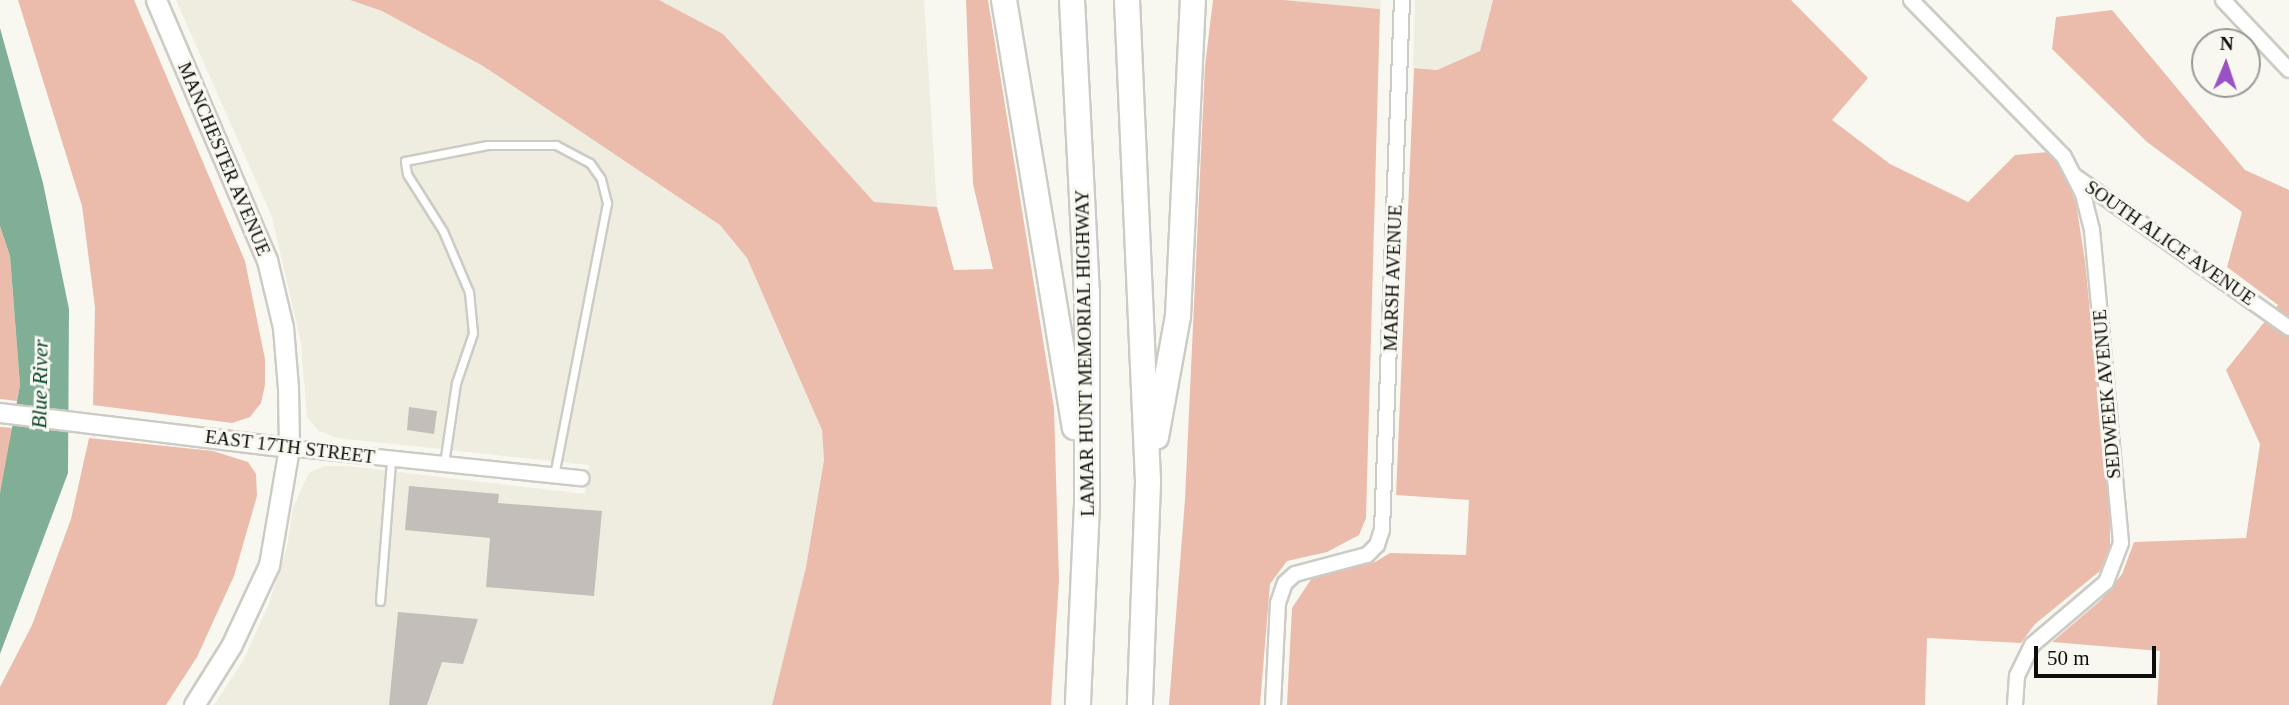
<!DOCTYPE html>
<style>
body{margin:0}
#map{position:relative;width:2289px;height:705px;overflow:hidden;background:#f8f8f1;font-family:"Times New Roman",serif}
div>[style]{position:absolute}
.built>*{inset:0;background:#efeddf}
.green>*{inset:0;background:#ebbcac}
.water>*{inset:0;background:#81af96}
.building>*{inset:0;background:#c3beb9}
.roads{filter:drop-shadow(2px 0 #cccbc5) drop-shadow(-2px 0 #cccbc5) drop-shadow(0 2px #cccbc5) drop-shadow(0 -2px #cccbc5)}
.service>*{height:7px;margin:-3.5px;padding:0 3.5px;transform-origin:3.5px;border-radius:3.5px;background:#fff}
.minor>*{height:14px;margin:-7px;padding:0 7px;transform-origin:7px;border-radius:7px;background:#fff}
.tertiary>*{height:18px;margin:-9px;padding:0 9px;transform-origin:9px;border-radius:9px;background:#fff}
.secondary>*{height:19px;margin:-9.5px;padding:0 9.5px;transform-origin:9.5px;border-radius:9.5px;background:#fff}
.motorway>*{height:24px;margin:-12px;padding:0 12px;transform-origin:12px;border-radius:12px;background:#fff}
span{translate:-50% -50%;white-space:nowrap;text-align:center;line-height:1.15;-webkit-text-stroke:6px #f8f8f1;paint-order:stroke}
.street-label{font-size:19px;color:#0d0d0b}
.water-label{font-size:21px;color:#003f27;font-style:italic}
.north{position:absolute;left:2191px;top:28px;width:70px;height:70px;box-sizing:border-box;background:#f8f8f1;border:2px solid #9a9a95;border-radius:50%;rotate:2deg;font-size:19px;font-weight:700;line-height:28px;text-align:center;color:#0d0d0b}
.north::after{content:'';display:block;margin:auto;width:24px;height:32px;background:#9951c4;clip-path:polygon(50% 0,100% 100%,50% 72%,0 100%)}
.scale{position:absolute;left:2034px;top:646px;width:122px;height:32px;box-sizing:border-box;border:4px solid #0d0d0b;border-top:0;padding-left:9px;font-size:21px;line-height:24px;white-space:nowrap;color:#0d0d0b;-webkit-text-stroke:5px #f8f8f1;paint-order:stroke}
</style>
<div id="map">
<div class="built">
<i style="clip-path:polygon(176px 0,350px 0,382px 11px,483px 66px,721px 225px,747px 258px,822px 430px,824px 460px,806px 567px,772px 705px,214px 705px,243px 661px,268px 606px,287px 547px,293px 507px,309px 473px,324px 466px,348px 466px,585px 494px,589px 465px,337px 438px,319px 431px,307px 417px,301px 343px,272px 217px)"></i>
<i style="clip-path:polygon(652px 0,924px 0,937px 207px,874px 202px,723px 34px)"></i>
<i style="clip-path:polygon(1283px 0,1381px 0,1380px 9px)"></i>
<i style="clip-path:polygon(1415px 0,1493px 0,1480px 51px,1437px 70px,1413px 67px)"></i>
</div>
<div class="green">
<i style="clip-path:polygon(18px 0,134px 0,245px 261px,265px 359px,265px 385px,261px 403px,250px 417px,232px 423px,93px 405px,95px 307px,82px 206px)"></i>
<i style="clip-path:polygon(350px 0,659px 0,723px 34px,874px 202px,937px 207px,954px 270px,993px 269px,973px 184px,966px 0,988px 0,1054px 408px,1059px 580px,1051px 705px,772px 705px,806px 567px,824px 460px,822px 430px,747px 258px,720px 225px,483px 66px,382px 11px)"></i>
<i style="clip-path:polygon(1213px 0,1283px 0,1380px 9px,1366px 518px,1359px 535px,1327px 552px,1287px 561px,1270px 584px,1260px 705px,1169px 705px,1185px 499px,1205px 66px)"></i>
<i style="clip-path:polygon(1493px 0,1791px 0,1868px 78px,1832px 120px,1890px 164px,1968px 202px,2015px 155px,2048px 152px,2062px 169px,2076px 203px,2085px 261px,2110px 516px,2110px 546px,2100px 571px,2035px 624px,2021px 643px,1927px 638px,1925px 705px,1287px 705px,1292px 608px,1312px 578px,1375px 562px,1390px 553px,1466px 555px,1469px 500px,1396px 495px,1414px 68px,1437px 70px,1480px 51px)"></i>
<i style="clip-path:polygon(2112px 10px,2245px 170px,2289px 190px,2289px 705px,2157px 705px,2160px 651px,2052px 642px,2101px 600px,2122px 574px,2134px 542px,2246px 538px,2260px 444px,2226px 370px,2278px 305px,2227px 267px,2242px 212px,2147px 142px,2052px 49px,2056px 17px)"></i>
<i style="clip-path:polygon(0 226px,10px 256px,20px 385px,17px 401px,0 399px)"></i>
<i style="clip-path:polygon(0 427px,14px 428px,0 493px)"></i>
<i style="clip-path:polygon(89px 438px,213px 451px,248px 462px,256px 474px,257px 496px,234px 576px,197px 657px,166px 705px,0 705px,0 687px,32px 625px,71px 519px)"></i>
</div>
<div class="water">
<i style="clip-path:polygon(0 28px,43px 183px,69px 309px,68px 473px,0 654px,0 493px,20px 385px,10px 256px,0 226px)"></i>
</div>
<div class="building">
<i style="clip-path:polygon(409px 407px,437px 411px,434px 434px,407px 430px)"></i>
<i style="clip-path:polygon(409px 486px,499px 494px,498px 503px,602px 511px,594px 596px,486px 587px,490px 538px,405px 530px)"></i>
<i style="clip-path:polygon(398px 612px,478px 619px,463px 664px,442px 662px,427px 705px,389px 705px)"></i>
</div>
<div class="roads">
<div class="service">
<i style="left:444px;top:464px;width:82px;rotate:-81.6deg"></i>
<i style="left:456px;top:383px;width:53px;rotate:-71.2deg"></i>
<i style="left:473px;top:333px;width:41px;rotate:-95.6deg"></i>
<i style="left:469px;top:292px;width:66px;rotate:-113.1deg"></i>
<i style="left:443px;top:231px;width:67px;rotate:-122.3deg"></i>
<i style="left:407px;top:174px;width:13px;rotate:-99deg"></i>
<i style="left:405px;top:161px;width:84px;rotate:-11deg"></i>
<i style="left:487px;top:145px;width:69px"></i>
<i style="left:556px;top:145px;width:38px;rotate:28deg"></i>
<i style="left:590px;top:163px;width:19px;rotate:55deg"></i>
<i style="left:601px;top:179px;width:25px;rotate:76deg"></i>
<i style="left:607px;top:203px;width:277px;rotate:101deg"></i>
<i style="left:380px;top:601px;width:141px;rotate:-85.5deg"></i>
</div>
<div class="minor">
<i style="left:1911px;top:0;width:219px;rotate:45.7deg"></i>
<i style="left:2064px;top:157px;width:42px;rotate:62.8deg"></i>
<i style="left:2083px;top:194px;width:37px;rotate:76deg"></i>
<i style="left:2092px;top:230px;width:314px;rotate:84.7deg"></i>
<i style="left:2121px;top:543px;width:42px;rotate:111deg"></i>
<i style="left:2106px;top:582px;width:97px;rotate:139.6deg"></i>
<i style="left:2032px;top:645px;width:34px;rotate:116deg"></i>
<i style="left:2017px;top:676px;width:29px;rotate:94deg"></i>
<i style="left:2223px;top:0;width:96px;rotate:46.7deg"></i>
<i style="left:2076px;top:177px;width:261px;rotate:35.3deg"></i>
<i style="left:289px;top:448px;width:294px;rotate:5.9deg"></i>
<i style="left:1273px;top:705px;width:102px;rotate:-87.2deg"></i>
<i style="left:1278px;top:603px;width:21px;rotate:-71deg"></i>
<i style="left:1285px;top:583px;width:13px;rotate:-42deg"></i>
<i style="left:1295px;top:574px;width:74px;rotate:-14.8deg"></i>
<i style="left:1367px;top:555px;width:14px;rotate:-45deg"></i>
<i style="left:1377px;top:545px;width:16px;rotate:-72deg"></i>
<i style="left:1382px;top:530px;width:530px;rotate:-87.84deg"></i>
</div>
<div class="tertiary">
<i style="left:0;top:413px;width:291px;rotate:6.9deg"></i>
</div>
<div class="secondary">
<i style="left:156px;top:0;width:283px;rotate:66.9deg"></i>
<i style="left:267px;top:260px;width:69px;rotate:76.6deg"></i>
<i style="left:283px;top:327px;width:61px;rotate:85.3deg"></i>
<i style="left:288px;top:388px;width:60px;rotate:89deg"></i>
<i style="left:289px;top:448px;width:119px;rotate:99.7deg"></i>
<i style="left:269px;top:565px;width:89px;rotate:115.1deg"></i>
<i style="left:231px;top:646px;width:70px;rotate:122.1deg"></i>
</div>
<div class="motorway">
<i style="left:1004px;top:0;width:433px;rotate:80.6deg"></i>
<i style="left:1072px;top:0;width:292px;rotate:87.1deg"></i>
<i style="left:1087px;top:292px;width:212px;rotate:90deg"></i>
<i style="left:1087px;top:504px;width:201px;rotate:92.6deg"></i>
<i style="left:1127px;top:0;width:482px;rotate:87.5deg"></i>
<i style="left:1148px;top:482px;width:223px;rotate:92.1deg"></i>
<i style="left:1156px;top:437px;width:123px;rotate:-79.7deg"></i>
<i style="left:1178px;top:316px;width:316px;rotate:-87.3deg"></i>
</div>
</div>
<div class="street-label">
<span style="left:224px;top:159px;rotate:67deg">MANCHESTER AVENUE</span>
<span style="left:2170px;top:243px;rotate:35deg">SOUTH ALICE AVENUE</span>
<span style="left:1393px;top:278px;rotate:-88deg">MARSH AVENUE</span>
<span style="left:1085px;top:353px;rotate:-91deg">LAMAR HUNT MEMORIAL HIGHWAY</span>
<span style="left:2107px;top:394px;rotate:-95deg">SEDWEEK AVENUE</span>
<span style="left:290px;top:447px;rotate:7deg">EAST 17TH STREET</span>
</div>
<div class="water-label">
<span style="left:40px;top:384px;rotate:-89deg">Blue River</span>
</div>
<div class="north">N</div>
<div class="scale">50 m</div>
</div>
